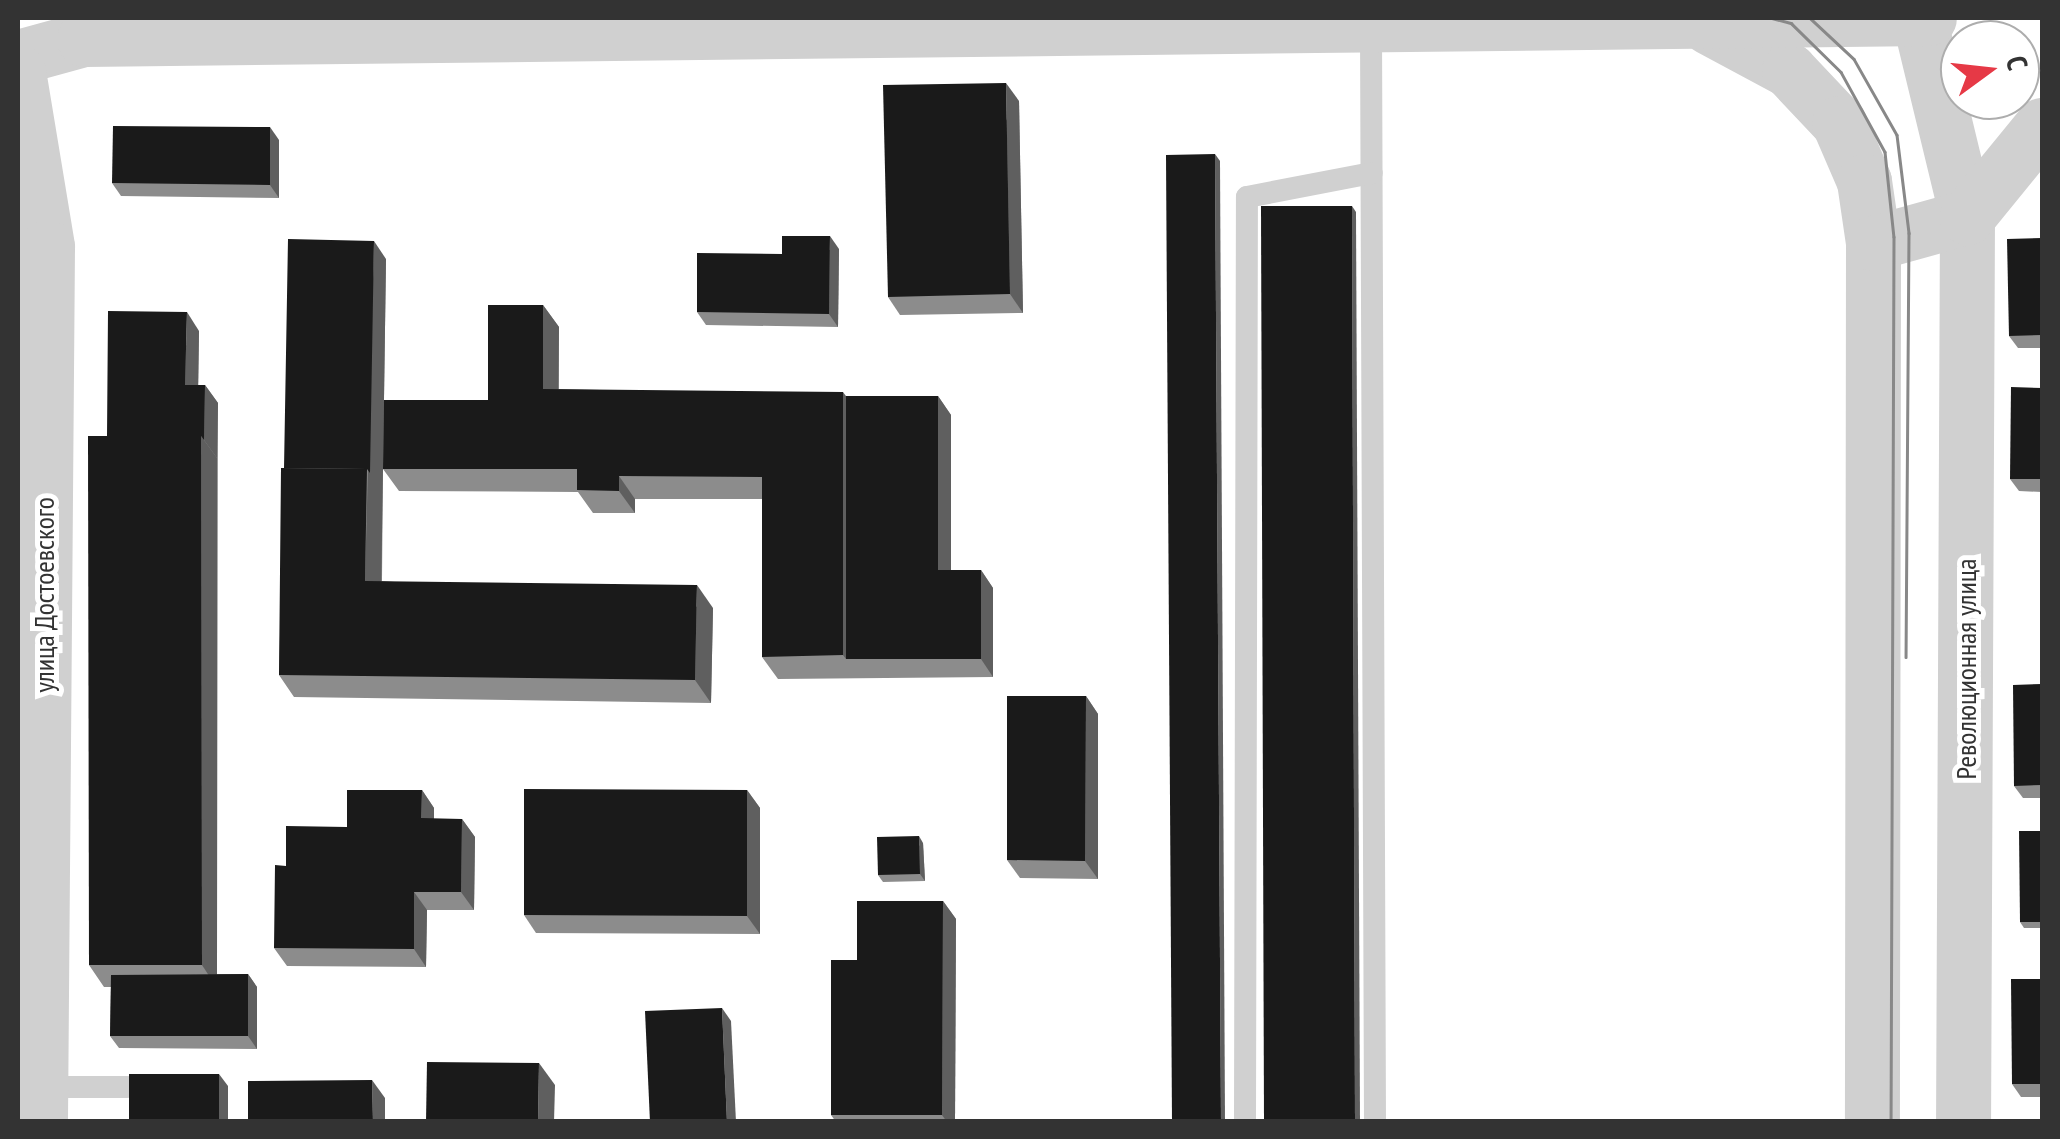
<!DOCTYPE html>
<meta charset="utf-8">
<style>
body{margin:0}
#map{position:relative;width:2060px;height:1139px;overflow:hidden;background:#fff;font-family:"PT Sans Narrow",sans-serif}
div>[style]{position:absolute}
.service>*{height:22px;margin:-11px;padding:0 11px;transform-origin:11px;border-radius:11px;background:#d0d0d0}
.tertiary>*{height:55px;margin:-27.5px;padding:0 27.5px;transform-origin:27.5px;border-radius:27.5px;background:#d0d0d0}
.tram>*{height:2.5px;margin:-1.25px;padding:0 1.25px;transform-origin:1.25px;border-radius:1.25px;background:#888}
.wall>*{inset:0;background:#8c8c8c}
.shaded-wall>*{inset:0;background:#5f5f5f}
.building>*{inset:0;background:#1a1a1a}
span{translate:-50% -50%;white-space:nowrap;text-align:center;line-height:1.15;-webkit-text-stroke:10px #fff;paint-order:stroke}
.street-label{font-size:28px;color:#333}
.frame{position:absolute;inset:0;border:20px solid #333;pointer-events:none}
.north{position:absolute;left:1940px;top:20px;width:100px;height:100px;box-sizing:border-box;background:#fff;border:2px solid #adadad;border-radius:50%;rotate:75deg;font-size:28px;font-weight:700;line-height:40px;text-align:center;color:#333}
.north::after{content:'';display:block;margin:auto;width:35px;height:45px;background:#e63946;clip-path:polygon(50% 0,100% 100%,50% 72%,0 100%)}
</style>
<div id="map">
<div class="service">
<i style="left:1371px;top:30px;width:1092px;rotate:89.79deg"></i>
<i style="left:41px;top:1087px;width:86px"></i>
<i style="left:1245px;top:1122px;width:925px;rotate:-89.88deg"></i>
<i style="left:1247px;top:197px;width:127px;rotate:-10.9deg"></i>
</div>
<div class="tertiary">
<i style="left:1919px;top:18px;width:205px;rotate:76.4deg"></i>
<i style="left:1967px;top:217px;width:905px;rotate:90.25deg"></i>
<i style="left:1709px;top:27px;width:91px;rotate:28.3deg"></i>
<i style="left:1789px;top:70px;width:73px;rotate:46.7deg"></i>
<i style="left:1839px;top:123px;width:63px;rotate:66.7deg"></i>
<i style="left:1864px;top:181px;width:63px;rotate:81.7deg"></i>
<i style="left:1873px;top:243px;width:879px;rotate:90.07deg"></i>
<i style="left:18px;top:57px;width:68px;rotate:-15.3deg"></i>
<i style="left:84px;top:39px;width:1845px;rotate:-0.65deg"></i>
<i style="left:18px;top:71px;width:178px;rotate:80.6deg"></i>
<i style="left:47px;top:247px;width:875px;rotate:90.46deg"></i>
<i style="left:1873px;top:243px;width:98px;rotate:-15.5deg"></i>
<i style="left:1967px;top:217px;width:119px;rotate:-50.8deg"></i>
</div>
<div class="tram">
<i style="left:1772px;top:18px;width:20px;rotate:15deg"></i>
<i style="left:1791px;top:23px;width:70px;rotate:44.4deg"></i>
<i style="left:1841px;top:72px;width:91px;rotate:61.2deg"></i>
<i style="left:1885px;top:152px;width:85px;rotate:84deg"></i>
<i style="left:1894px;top:237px;width:885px;rotate:90.19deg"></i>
<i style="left:1810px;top:18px;width:60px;rotate:43deg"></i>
<i style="left:1854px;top:59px;width:87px;rotate:60.5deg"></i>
<i style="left:1897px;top:135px;width:99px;rotate:83deg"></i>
<i style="left:1909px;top:233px;width:424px;rotate:90.4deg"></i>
</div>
<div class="wall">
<i style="clip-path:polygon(1019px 101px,1023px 313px,900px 315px,888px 297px)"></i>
<i style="clip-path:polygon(279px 140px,279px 198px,121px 196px,112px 183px)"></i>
<i style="clip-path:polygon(2042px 238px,2042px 348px,2018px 348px,2009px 336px)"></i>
<i style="clip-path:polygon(839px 249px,838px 327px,706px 325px,697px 312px,782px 254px)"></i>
<i style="clip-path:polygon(386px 259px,384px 400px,488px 400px,543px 305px,559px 327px,559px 389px,846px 396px,938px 396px,951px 415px,951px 570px,981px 570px,993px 588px,993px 677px,778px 679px,762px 657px,762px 499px,635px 499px,635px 513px,593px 513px,578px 492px,399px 491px,383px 469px,382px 581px,713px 608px,711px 703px,294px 697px,279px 675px,284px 468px)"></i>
<i style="clip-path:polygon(199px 331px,198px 385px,205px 385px,218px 403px,217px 974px,248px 974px,257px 987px,257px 1049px,119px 1048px,110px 1036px,111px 987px,104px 987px,89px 965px,107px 436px)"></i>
<i style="clip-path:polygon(2042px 388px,2042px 492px,2019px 491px,2010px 479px)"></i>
<i style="clip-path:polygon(2042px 684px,2042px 798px,2023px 798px,2014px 786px)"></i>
<i style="clip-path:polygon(1086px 696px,1098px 714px,1098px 879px,1020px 878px,1007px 860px)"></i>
<i style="clip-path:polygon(422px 790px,434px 808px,434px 819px,462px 819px,475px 837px,474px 910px,427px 910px,426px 967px,287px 966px,274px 948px,286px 866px,347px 827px)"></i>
<i style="clip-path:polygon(747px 790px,760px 808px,760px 934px,536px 933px,524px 915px)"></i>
<i style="clip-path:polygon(2042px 831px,2042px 928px,2024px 928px,2020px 922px)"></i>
<i style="clip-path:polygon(923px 843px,925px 881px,883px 882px,878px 875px)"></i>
<i style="clip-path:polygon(943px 901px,956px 919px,955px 1122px,836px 1122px,831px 1115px,857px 960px)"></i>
<i style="clip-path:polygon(2042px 979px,2042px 1097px,2021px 1097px,2012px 1084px)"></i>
</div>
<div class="shaded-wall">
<i style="clip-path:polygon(1006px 83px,1019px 101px,1023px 313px,1010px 294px)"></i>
<i style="clip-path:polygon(270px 127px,279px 140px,279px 198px,270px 185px)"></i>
<i style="clip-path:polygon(1215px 154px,1220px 161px,1225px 1122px,1221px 1122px)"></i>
<i style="clip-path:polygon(1352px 206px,1356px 212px,1360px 1122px,1355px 1122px)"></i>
<i style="clip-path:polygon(830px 236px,839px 249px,838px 327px,829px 314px)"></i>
<i style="clip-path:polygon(374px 241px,386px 259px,381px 604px,365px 581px)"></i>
<i style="clip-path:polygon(543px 305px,559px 327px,558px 411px,543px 389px)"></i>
<i style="clip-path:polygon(187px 312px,199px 331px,198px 403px,185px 385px)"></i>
<i style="clip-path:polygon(205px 385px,218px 403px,217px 458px,204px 440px)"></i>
<i style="clip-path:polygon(843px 392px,859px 414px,846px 659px,843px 655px)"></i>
<i style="clip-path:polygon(938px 396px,951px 415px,951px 588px,938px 570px)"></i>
<i style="clip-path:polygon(201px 436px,217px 458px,217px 988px,202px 965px)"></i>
<i style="clip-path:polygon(619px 476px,635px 499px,635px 513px,619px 491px)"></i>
<i style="clip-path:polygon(981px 570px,993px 588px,993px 677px,981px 659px)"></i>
<i style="clip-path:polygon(697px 585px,713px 608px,711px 703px,695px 680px)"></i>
<i style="clip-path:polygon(1086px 696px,1098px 714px,1098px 879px,1085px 861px)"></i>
<i style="clip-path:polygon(422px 790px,434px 808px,434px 837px,421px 818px)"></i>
<i style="clip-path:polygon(747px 790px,760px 808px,760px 934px,747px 916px)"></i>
<i style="clip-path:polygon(462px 819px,475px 837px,474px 910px,461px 892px)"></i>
<i style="clip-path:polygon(919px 836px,923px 843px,925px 881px,920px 874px)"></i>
<i style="clip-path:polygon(414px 892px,427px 910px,426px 967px,414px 949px)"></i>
<i style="clip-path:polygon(943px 901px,956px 919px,955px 1122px,947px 1122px,942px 1115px)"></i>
<i style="clip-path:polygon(248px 974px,257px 987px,257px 1049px,248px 1036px)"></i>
<i style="clip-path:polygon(722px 1008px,731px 1021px,736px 1122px,727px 1122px)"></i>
<i style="clip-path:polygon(539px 1063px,555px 1085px,554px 1122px,538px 1122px)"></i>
<i style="clip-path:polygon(219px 1074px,228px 1086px,228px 1122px,219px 1122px)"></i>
<i style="clip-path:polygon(372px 1080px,385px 1098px,385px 1122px,373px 1122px)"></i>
</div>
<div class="building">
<i style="clip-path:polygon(1006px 83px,1010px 294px,888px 297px,883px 85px)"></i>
<i style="clip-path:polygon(113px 126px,270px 127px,270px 185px,112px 183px)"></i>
<i style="clip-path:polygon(1215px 154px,1221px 1122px,1172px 1122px,1166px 155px)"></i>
<i style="clip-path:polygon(1261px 206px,1352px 206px,1355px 1122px,1264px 1122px)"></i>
<i style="clip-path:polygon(782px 236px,830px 236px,829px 314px,697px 312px,697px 253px,782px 254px)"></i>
<i style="clip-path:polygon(2042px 238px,2042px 335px,2009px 336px,2007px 239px)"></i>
<i style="clip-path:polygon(288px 239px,374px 241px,370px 473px,367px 469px,284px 468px)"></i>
<i style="clip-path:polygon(488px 305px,543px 305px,543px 389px,843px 392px,843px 655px,762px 657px,762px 477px,619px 476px,619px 491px,577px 490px,577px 469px,383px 469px,384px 400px,488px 400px)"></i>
<i style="clip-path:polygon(108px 311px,187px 312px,185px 385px,205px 385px,204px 440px,201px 436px,107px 436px)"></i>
<i style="clip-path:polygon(2011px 387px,2042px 388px,2042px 479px,2010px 479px)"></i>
<i style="clip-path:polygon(846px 396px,938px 396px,938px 570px,981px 570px,981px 659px,846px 659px)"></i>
<i style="clip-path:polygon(88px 436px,201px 436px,202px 965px,89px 965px)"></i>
<i style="clip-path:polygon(281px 468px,367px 469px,365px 581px,697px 585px,695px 680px,279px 675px)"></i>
<i style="clip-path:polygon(2042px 684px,2042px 785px,2014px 786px,2013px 685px)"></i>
<i style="clip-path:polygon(1007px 696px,1086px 696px,1085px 861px,1007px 860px)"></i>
<i style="clip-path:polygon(524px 789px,747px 790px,747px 916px,524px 915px)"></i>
<i style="clip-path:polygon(347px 790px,422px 790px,421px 818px,462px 819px,461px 892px,414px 892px,414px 949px,274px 948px,275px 865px,286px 866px,286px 826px,347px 827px)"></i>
<i style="clip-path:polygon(2019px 831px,2042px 831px,2042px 922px,2020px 922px)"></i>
<i style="clip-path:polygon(919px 836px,920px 874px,878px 875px,877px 837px)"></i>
<i style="clip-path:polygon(857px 901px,943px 901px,942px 1115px,831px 1115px,831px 960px,857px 960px)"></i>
<i style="clip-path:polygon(248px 974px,248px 1036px,110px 1036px,111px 975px)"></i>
<i style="clip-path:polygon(2011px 979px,2042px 979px,2042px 1084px,2012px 1084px)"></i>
<i style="clip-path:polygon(722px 1008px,727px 1122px,650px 1122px,645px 1011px)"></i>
<i style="clip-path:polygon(427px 1062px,539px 1063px,538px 1122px,426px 1122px)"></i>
<i style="clip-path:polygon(129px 1074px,219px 1074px,219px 1122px,129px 1122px)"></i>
<i style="clip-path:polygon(372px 1080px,373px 1122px,248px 1122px,248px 1081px)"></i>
</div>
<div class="street-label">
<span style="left:44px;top:595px;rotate:-90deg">улица Достоевского</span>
<span style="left:1966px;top:669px;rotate:-90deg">Революционная улица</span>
</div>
<div class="frame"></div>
<div class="north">С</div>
</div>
